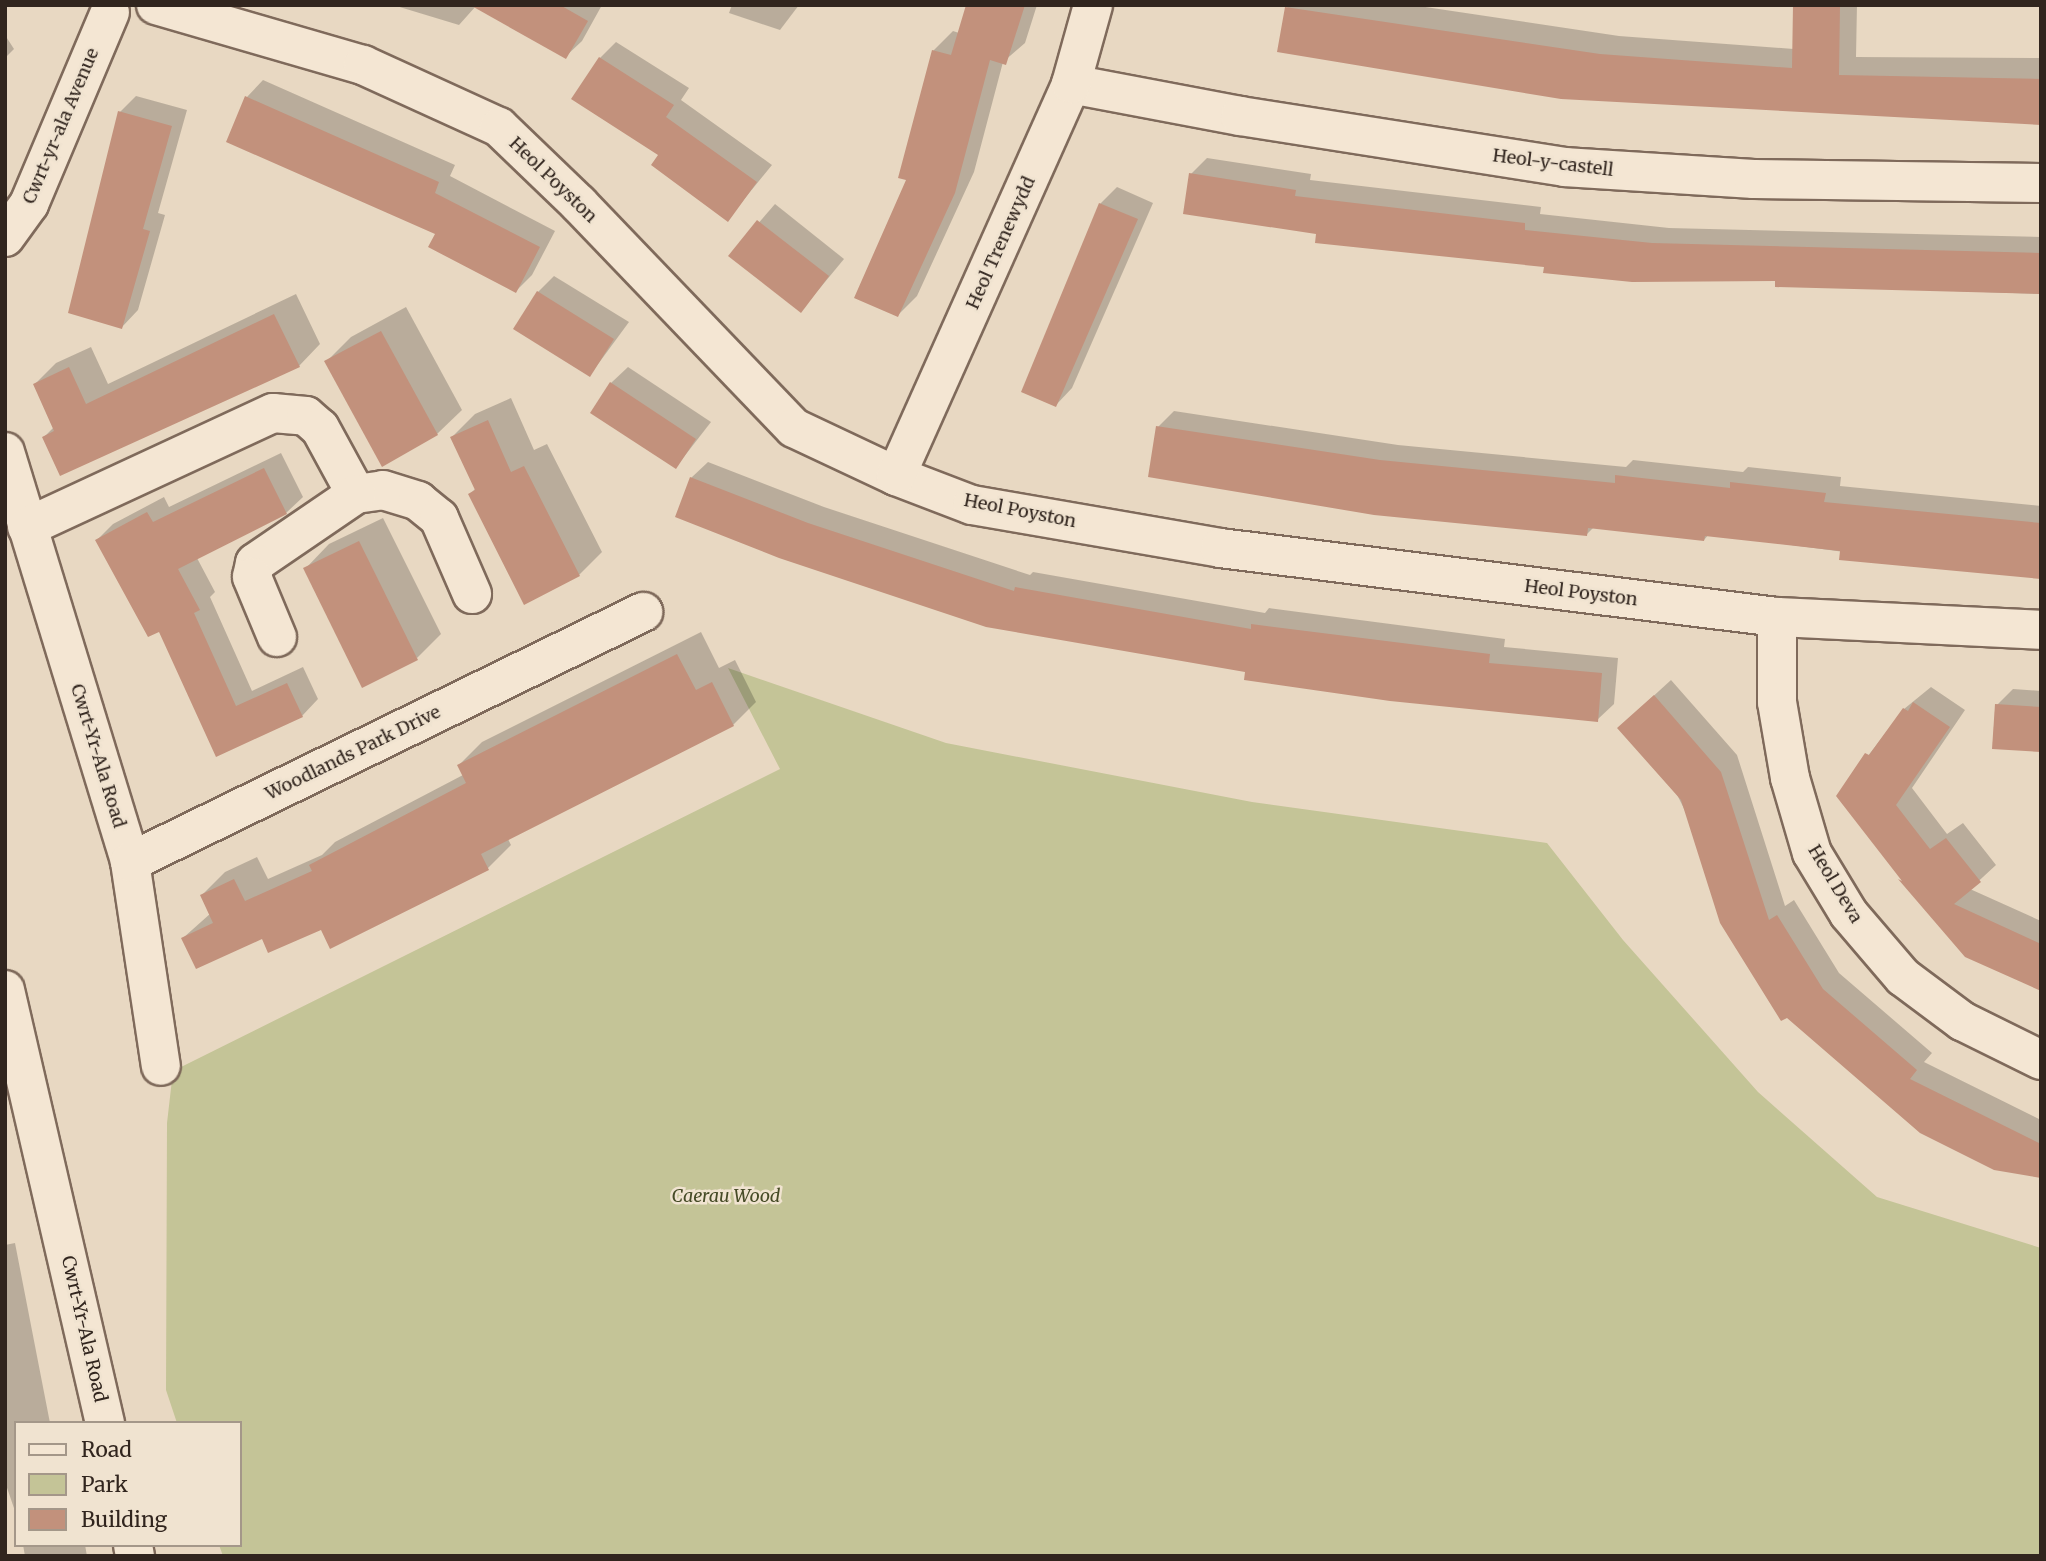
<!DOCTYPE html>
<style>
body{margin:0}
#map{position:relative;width:2046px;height:1561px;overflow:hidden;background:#e8d8c2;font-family:Merriweather,serif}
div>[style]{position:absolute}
.green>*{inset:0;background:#c4c497}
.shadow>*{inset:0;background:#0003}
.building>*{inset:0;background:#c2917c}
.roads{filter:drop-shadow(2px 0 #7f6a5b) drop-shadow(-2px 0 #7f6a5b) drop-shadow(0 2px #7f6a5b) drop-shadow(0 -2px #7f6a5b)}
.minor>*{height:38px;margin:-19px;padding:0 19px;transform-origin:19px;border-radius:19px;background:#f4e6d3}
span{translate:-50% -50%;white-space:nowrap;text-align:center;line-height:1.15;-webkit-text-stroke:5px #f0e3d0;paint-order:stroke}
.street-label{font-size:18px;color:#31251e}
.park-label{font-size:18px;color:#464b26;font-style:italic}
.frame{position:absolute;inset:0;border:7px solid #31251e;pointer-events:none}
.legend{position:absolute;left:14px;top:1421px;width:228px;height:126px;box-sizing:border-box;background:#f0e3d0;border:2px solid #a49789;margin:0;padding:9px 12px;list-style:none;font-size:21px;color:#31251e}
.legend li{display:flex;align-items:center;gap:14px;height:35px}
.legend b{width:35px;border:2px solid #a49789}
</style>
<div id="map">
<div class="green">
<i style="clip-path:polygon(728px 668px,946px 743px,1252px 802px,1547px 843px,1623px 940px,1758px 1092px,1877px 1197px,2041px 1248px,2041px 1556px,223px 1556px,219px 1545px,240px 1545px,240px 1423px,177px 1423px,166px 1390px,167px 1123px,173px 1071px,780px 769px)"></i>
</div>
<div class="shadow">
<i style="clip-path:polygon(393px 5px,602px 5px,582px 41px,565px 57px,476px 6px,459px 25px)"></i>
<i style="clip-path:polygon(732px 5px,799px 5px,780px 30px,729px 13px)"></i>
<i style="clip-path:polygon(968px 5px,1037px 5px,1025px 43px,1003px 62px,974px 172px,917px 296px,898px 315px,909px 179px,933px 51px,953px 31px,959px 33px)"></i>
<i style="clip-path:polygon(1289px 5px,1412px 5px,1619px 36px,1794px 49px,1795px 5px,1857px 5px,1856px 57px,2041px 58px,2041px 123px,1561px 97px,1287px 8px)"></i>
<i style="clip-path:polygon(5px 35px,14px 49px,5px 58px)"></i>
<i style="clip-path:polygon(616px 42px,689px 88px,681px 100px,772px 165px,728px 219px,661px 155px,600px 58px)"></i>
<i style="clip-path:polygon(263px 80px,455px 165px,450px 176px,555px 231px,532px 275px,516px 291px,437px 233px,228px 141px,247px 97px)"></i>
<i style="clip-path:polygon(136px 96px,187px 110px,158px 213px,165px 215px,138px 310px,122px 327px,120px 112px)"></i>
<i style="clip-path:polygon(1207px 158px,1311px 174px,1310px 180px,1541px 207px,1540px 214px,1669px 228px,2041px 237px,2041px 294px,1777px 285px,1777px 279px,1546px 265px,1318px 233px,1191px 174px)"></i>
<i style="clip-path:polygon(1117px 187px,1153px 203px,1072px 388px,1056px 405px,1100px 204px)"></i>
<i style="clip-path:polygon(775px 204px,844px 259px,801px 311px,731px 255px)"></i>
<i style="clip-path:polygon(554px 276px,629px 322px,590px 375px,538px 292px)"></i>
<i style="clip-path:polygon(296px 294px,320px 344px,299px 366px,44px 437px,54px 427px,35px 384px,56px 363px,91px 347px,108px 384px)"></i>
<i style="clip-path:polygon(406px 307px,462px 410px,437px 434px,326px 362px,351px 337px)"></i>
<i style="clip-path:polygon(628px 367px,711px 422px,676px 467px,611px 383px)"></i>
<i style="clip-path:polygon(511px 398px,534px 450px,547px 444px,602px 552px,579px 575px,470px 494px,476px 488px,452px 437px,475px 414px)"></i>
<i style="clip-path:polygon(1174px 411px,1398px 445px,1626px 467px,1633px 460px,1743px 472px,1748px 467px,1841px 477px,1840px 486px,2041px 506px,2041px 578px,1709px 534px,1704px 540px,1594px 527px,1587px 534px,1158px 427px)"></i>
<i style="clip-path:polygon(281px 453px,303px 497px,286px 513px,197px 558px,215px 592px,210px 597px,252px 691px,303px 667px,318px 699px,302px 716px,217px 755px,160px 629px,97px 540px,113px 524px,164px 497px,169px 507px)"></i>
<i style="clip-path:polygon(708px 462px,824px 507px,1030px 575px,1033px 572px,1265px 613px,1269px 608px,1505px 639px,1504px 647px,1618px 658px,1614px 704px,1597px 720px,1247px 670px,987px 626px,691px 478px)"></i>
<i style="clip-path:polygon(383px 518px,441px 634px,417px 658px,305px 569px,329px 544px)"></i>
<i style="clip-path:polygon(701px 632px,719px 668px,735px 660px,756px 702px,733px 725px,508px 839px,511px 845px,488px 868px,322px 928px,262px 936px,183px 938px,211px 913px,202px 895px,225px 872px,257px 857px,268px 879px,322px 855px,335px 842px,463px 775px,459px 765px,482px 742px)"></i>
<i style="clip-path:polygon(1671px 680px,1737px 755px,1785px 906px,1794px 900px,1839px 973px,1932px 1053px,1924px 1062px,2041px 1120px,2041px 1176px,1787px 1016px,1636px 712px)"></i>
<i style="clip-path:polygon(1931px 687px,1965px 710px,1912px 788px,1947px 834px,1963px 823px,1996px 865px,1970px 889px,2041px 921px,2041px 989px,1838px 795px,1904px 709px)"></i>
<i style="clip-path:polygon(2013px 689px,2041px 691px,2041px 750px,1997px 705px)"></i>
<i style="clip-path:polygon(15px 1243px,50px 1423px,16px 1423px,16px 1514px,5px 1482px,5px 1245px)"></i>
<i style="clip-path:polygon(23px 1545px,85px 1545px,87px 1556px,25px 1556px)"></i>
</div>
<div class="building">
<i style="clip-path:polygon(470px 5px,560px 5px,588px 21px,566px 59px)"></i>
<i style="clip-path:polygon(966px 5px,1025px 5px,1006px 65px,990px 60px,955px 193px,898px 317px,854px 298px,906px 180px,898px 178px,932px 50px,951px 55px)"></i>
<i style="clip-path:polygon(1793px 5px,1840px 5px,1839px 75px,2041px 79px,2041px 125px,1561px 99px,1277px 52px,1285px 7px,1600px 54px,1792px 68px)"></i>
<i style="clip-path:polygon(599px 57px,674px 105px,666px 117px,757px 182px,728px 222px,651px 165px,658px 155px,571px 99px)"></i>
<i style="clip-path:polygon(245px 96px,439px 182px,435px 193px,540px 247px,516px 293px,428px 247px,435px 234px,226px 142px)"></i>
<i style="clip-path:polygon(118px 111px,172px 126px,143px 229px,150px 231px,122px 329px,68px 313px)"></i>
<i style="clip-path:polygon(1189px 173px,1296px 190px,1295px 196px,1525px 223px,1525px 230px,1652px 243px,2041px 253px,2041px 294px,1775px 287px,1775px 281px,1632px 282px,1543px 273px,1544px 267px,1315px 243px,1316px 234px,1183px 214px)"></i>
<i style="clip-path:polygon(1099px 203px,1138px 219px,1056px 407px,1021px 392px)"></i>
<i style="clip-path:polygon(757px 220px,829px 276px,801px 313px,728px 256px)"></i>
<i style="clip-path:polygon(537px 291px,614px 339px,590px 377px,513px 329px)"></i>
<i style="clip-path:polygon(274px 314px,300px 367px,60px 476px,42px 437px,54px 431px,33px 384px,69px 367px,86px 404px)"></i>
<i style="clip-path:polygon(381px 331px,438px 435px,382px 467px,324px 361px)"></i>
<i style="clip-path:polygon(610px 382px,696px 439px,676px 469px,590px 413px)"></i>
<i style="clip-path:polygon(488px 420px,511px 472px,524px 466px,580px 576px,524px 605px,468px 494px,475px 490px,450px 437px)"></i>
<i style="clip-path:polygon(1156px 426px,1380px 460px,1615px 483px,1615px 475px,1730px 488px,1730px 482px,1826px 493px,1824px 502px,2041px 523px,2041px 579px,1839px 560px,1840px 551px,1705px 536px,1704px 541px,1588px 528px,1587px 536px,1374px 515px,1148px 477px)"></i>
<i style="clip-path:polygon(264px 468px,287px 514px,178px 569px,200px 610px,194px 613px,236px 706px,287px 683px,303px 717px,216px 757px,159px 632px,148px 637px,95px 540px,147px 512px,153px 522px)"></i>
<i style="clip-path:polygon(690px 477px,808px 523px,1014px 591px,1015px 587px,1251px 629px,1251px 624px,1490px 654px,1489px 663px,1602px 673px,1598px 722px,1390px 701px,1244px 680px,1245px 672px,986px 627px,779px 558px,675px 517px)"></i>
<i style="clip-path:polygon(359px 541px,418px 660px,362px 688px,303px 568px)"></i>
<i style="clip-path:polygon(677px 654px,696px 690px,712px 682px,734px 726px,481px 854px,489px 870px,330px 949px,321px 930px,268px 953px,262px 939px,196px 969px,181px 938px,213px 923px,200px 895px,234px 879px,245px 901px,312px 871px,309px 865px,466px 783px,457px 765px)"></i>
<i style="clip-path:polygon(1654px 695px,1721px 772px,1769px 920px,1777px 915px,1823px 989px,1917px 1070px,1910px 1079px,2041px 1144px,2041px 1178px,1994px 1170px,1920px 1133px,1787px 1018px,1781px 1021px,1720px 923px,1681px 800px,1617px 728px)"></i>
<i style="clip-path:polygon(1913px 702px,1950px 727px,1896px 805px,1930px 849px,1946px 838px,1981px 882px,1954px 904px,2041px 944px,2041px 991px,1965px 957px,1898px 879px,1902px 881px,1836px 796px,1865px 753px,1869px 755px,1903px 708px,1908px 711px)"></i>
<i style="clip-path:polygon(1995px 704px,2041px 707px,2041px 752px,1992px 749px)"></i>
</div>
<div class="roads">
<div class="minor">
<i style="left:156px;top:5px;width:216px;rotate:16.2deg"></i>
<i style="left:363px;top:65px;width:149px;rotate:24.5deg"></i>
<i style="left:499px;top:127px;width:111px;rotate:43.9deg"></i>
<i style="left:579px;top:204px;width:310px;rotate:46.2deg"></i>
<i style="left:794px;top:428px;width:113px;rotate:25.2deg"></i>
<i style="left:896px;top:476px;width:81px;rotate:20.9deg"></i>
<i style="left:972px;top:505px;width:252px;rotate:9.8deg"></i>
<i style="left:1220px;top:548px;width:561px;rotate:7.06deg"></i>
<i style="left:1777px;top:617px;width:264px;rotate:2.8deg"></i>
<i style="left:1071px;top:84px;width:172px;rotate:10.7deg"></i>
<i style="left:1240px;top:116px;width:328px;rotate:8.9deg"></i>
<i style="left:1564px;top:167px;width:190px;rotate:3.6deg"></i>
<i style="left:1754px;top:179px;width:287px;rotate:0.8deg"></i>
<i style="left:5px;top:237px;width:41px;rotate:-54deg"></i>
<i style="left:29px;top:204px;width:208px;rotate:-67.1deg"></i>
<i style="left:5px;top:452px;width:429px;rotate:73deg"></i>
<i style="left:130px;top:862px;width:206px;rotate:81.4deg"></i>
<i style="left:896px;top:476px;width:429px;rotate:-65.9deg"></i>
<i style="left:1071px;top:84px;width:82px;rotate:-74.4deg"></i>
<i style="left:356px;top:494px;width:27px;rotate:-8deg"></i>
<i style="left:383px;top:490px;width:37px;rotate:17deg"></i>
<i style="left:418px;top:501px;width:27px;rotate:39deg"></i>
<i style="left:439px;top:518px;width:83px;rotate:66.5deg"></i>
<i style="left:27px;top:527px;width:271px;rotate:-24.9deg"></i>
<i style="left:273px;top:413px;width:33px;rotate:5deg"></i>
<i style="left:306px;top:416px;width:18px;rotate:41deg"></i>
<i style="left:320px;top:428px;width:75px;rotate:61.4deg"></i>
<i style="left:356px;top:494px;width:122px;rotate:145.7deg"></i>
<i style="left:255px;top:563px;width:14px;rotate:102deg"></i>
<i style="left:252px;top:577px;width:65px;rotate:67.4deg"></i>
<i style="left:1777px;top:617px;width:85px;rotate:90deg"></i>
<i style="left:1777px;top:702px;width:77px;rotate:80.3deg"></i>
<i style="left:1790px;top:778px;width:78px;rotate:73.7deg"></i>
<i style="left:1812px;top:853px;width:71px;rotate:58.8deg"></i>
<i style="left:1849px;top:914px;width:83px;rotate:49.4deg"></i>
<i style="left:1903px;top:977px;width:74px;rotate:36.7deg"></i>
<i style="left:1962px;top:1021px;width:88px;rotate:26.3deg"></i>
<i style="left:130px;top:862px;width:571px;rotate:-25.98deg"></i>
<i style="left:5px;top:990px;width:444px;rotate:77deg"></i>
<i style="left:133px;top:1545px;width:11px;rotate:80deg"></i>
</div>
</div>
<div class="street-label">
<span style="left:61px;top:126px;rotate:-67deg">Cwrt-yr-ala Avenue</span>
<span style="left:1553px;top:163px;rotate:7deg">Heol-y-castell</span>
<span style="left:553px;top:180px;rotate:44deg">Heol Poyston</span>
<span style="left:1001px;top:243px;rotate:-66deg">Heol Trenewydd</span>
<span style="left:1020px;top:511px;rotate:11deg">Heol Poyston</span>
<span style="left:1581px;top:593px;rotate:7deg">Heol Poyston</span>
<span style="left:353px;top:753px;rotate:-26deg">Woodlands Park Drive</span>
<span style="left:98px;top:756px;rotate:73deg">Cwrt-Yr-Ala Road</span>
<span style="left:1835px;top:884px;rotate:59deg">Heol Deva</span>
<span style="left:84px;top:1329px;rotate:77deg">Cwrt-Yr-Ala Road</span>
</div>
<div class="park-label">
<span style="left:726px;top:1196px">Caerau Wood</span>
</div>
<div class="frame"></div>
<ul class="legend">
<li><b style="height:9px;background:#f4e6d3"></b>Road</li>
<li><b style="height:19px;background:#c4c497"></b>Park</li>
<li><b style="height:19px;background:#c2917c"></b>Building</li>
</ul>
</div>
